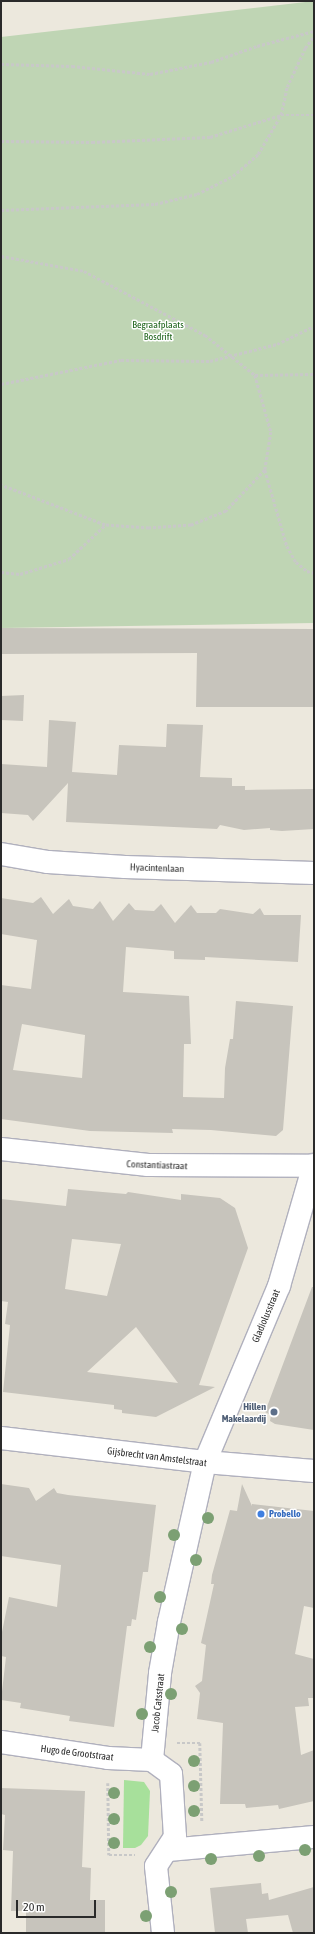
<!DOCTYPE html>
<style>
body{margin:0}
#map{position:relative;width:315px;height:1934px;overflow:hidden;background:#ece8dd;font-family:"Asap Condensed",sans-serif}
div>[style]{position:absolute}
.green>*{inset:0;background:#a7e09b}
.cemetery>*{inset:0;background:#bfd5b4}
.building>*{inset:0;background:#c7c4bc}
.path>*{height:2.5px;margin-top:-1.25px;transform-origin:0;background:repeating-linear-gradient(90deg,#c8c8c8 0 3px,transparent 0 5px)}
.roads{filter:drop-shadow(1px 0 #b0b0bd) drop-shadow(-1px 0 #b0b0bd) drop-shadow(0 1px #b0b0bd) drop-shadow(0 -1px #b0b0bd)}
.minor>*{height:22px;margin:-11px;padding:0 11px;transform-origin:11px;border-radius:11px;background:#fff}
.trees>*{width:12px;height:12px;margin:-6px;border-radius:50%;background:#7ca073}
.dots>*{width:11px;height:11px;translate:-50% -50%;box-sizing:border-box;border:2px solid #fff;border-radius:50%}
span{translate:-50% -50%;white-space:nowrap;text-align:center;line-height:1.15;-webkit-text-stroke:3px #fff;paint-order:stroke}
.park-label{font-size:10px;color:#20651d}
.street-label{font-size:10px;color:#2a2a2a}
.service-label{font-size:10px;color:#4e5e75;font-weight:700}
.right{translate:-100% -50%;text-align:right}
.shop-label{font-size:10px;color:#366cbe;font-weight:700}
.left{translate:0 -50%;text-align:left}
.frame{position:absolute;inset:0;border:2px solid #2a2a2a;pointer-events:none}
.scale{position:absolute;left:16px;top:1900px;width:80px;height:18px;box-sizing:border-box;border:2px solid #2a2a2a;border-top:0;padding-left:5px;font-size:12px;line-height:14px;white-space:nowrap;color:#2a2a2a;-webkit-text-stroke:3px #fff;paint-order:stroke}
</style>
<div id="map">
<div class="green">
<i style="clip-path:polygon(124px 1780px,144px 1782px,150px 1791px,148px 1836px,141px 1845px,135px 1848px,123px 1848px)"></i>
</div>
<div class="cemetery">
<i style="clip-path:polygon(314px 1px,314px 623px,1px 628px,1px 37px)"></i>
</div>
<div class="building">
<i style="clip-path:polygon(1px 628px,314px 629px,314px 707px,196px 707px,197px 653px,1px 654px)"></i>
<i style="clip-path:polygon(24px 695px,23px 721px,1px 720px,1px 696px)"></i>
<i style="clip-path:polygon(49px 720px,76px 722px,72px 772px,117px 775px,119px 745px,166px 747px,167px 724px,203px 725px,200px 777px,232px 778px,232px 786px,245px 786px,245px 790px,314px 789px,314px 829px,282px 831px,270px 830px,270px 828px,244px 830px,220px 825px,217px 829px,66px 822px,68px 783px,33px 821px,28px 815px,1px 813px,1px 764px,47px 767px)"></i>
<i style="clip-path:polygon(evenodd,41px 897px,53px 914px,69px 899px,73px 906px,93px 909px,100px 901px,113px 921px,129px 903px,135px 910px,154px 911px,161px 904px,175px 923px,191px 905px,197px 913px,216px 913px,220px 909px,253px 914px,260px 908px,264px 915px,301px 915px,298px 962px,205px 957px,205px 960px,174px 959px,174px 951px,126px 947px,123px 992px,189px 996px,191px 1044px,184px 1044px,183px 1097px,224px 1098px,225px 1068px,230px 1039px,233px 1039px,236px 1001px,293px 1006px,283px 1130px,276px 1136px,211px 1130px,172px 1129px,173px 1133px,90px 1131px,1px 1119px,1px 985px,31px 989px,37px 940px,1px 934px,1px 898px,33px 903px,41px 897px,22px 1024px,85px 1035px,82px 1078px,13px 1070px,22px 1024px)"></i>
<i style="clip-path:polygon(evenodd,68px 1189px,126px 1194px,128px 1192px,181px 1200px,181px 1194px,220px 1198px,235px 1208px,248px 1248px,199px 1385px,215px 1387px,156px 1417px,122px 1413px,122px 1410px,114px 1409px,114px 1405px,3px 1392px,10px 1325px,5px 1324px,8px 1302px,1px 1301px,1px 1199px,66px 1206px,68px 1189px,72px 1239px,121px 1244px,107px 1296px,65px 1289px,72px 1239px,68px 1189px,136px 1327px,178px 1383px,87px 1372px,136px 1327px)"></i>
<i style="clip-path:polygon(312px 1287px,314px 1287px,314px 1430px,275px 1424px,270px 1421px,271px 1415px,265px 1412px)"></i>
<i style="clip-path:polygon(1px 1484px,29px 1488px,36px 1501px,54px 1488px,57px 1493px,68px 1495px,156px 1505px,148px 1572px,143px 1572px,136px 1620px,132px 1619px,131px 1626px,127px 1626px,114px 1727px,69px 1721px,70px 1716px,20px 1708px,21px 1703px,1px 1700px,6px 1657px,1px 1656px,1px 1637px,9px 1597px,57px 1607px,61px 1565px,1px 1556px)"></i>
<i style="clip-path:polygon(242px 1484px,252px 1506px,252px 1504px,314px 1511px,314px 1608px,304px 1606px,295px 1654px,314px 1659px,314px 1698px,308px 1698px,309px 1706px,295px 1707px,301px 1755px,314px 1750px,314px 1801px,279px 1809px,278px 1805px,246px 1808px,245px 1804px,220px 1804px,223px 1723px,197px 1719px,200px 1693px,195px 1686px,202px 1681px,206px 1645px,201px 1643px,214px 1584px,211px 1584px,212px 1575px,230px 1510px,237px 1511px)"></i>
<i style="clip-path:polygon(1px 1788px,85px 1791px,82px 1867px,91px 1868px,90px 1900px,105px 1900px,105px 1933px,26px 1933px,26px 1911px,11px 1911px,13px 1851px,3px 1850px,5px 1815px,1px 1814px)"></i>
<i style="clip-path:polygon(261px 1883px,262px 1894px,268px 1893px,269px 1900px,314px 1887px,314px 1933px,293px 1933px,288px 1915px,246px 1919px,248px 1933px,215px 1933px,210px 1888px)"></i>
</div>
<div class="path">
<i style="left:1px;top:64px;width:71px;rotate:1.6deg"></i>
<i style="left:72px;top:66px;width:78px;rotate:5.9deg"></i>
<i style="left:150px;top:74px;width:62px;rotate:-11.1deg"></i>
<i style="left:211px;top:62px;width:49px;rotate:-19.2deg"></i>
<i style="left:257px;top:46px;width:59px;rotate:-14.7deg"></i>
<i style="left:1px;top:141px;width:91px;rotate:0.6deg"></i>
<i style="left:92px;top:142px;width:118px;rotate:-2.4deg"></i>
<i style="left:210px;top:137px;width:74px;rotate:-17.2deg"></i>
<i style="left:281px;top:115px;width:33px"></i>
<i style="left:1px;top:210px;width:154px;rotate:-2.2deg"></i>
<i style="left:155px;top:204px;width:43px;rotate:-13.4deg"></i>
<i style="left:197px;top:194px;width:40px;rotate:-26.6deg"></i>
<i style="left:233px;top:176px;width:33px;rotate:-41deg"></i>
<i style="left:258px;top:154px;width:45px;rotate:-59.5deg"></i>
<i style="left:281px;top:115px;width:29px;rotate:-78deg"></i>
<i style="left:287px;top:87px;width:43px;rotate:-65.2deg"></i>
<i style="left:305px;top:48px;width:15px;rotate:-53deg"></i>
<i style="left:1px;top:256px;width:84px;rotate:10.2deg"></i>
<i style="left:84px;top:271px;width:137px;rotate:27.9deg"></i>
<i style="left:205px;top:335px;width:64px;rotate:38.7deg"></i>
<i style="left:255px;top:375px;width:59px;rotate:74.3deg"></i>
<i style="left:271px;top:432px;width:38px;rotate:99deg"></i>
<i style="left:265px;top:470px;width:57px;rotate:133.6deg"></i>
<i style="left:226px;top:511px;width:38px;rotate:158deg"></i>
<i style="left:191px;top:525px;width:42px;rotate:175.9deg"></i>
<i style="left:149px;top:528px;width:44px;rotate:-176.1deg"></i>
<i style="left:105px;top:525px;width:111px;rotate:-159deg"></i>
<i style="left:255px;top:375px;width:59px;rotate:-1deg"></i>
<i style="left:1px;top:384px;width:122px;rotate:-11.3deg"></i>
<i style="left:121px;top:360px;width:89px;rotate:0.6deg"></i>
<i style="left:210px;top:361px;width:69px;rotate:-14.2deg"></i>
<i style="left:277px;top:344px;width:41px;rotate:-25.9deg"></i>
<i style="left:265px;top:470px;width:79px;rotate:73.9deg"></i>
<i style="left:287px;top:546px;width:18px;rotate:61deg"></i>
<i style="left:296px;top:562px;width:14px;rotate:39deg"></i>
<i style="left:307px;top:571px;width:7px;rotate:16deg"></i>
<i style="left:1px;top:572px;width:19px;rotate:6deg"></i>
<i style="left:20px;top:574px;width:51px;rotate:-17deg"></i>
<i style="left:69px;top:559px;width:50px;rotate:-43.4deg"></i>
<i style="left:177px;top:1743px;width:23px"></i>
<i style="left:200px;top:1743px;width:79px;rotate:88.5deg"></i>
<i style="left:108px;top:1783px;width:72px;rotate:89.2deg"></i>
<i style="left:109px;top:1855px;width:26px"></i>
</div>
<div class="roads">
<div class="minor">
<i style="left:1px;top:854px;width:48px;rotate:9.7deg"></i>
<i style="left:48px;top:862px;width:77px;rotate:3.7deg"></i>
<i style="left:125px;top:867px;width:189px;rotate:1.8deg"></i>
<i style="left:1px;top:1149px;width:148px;rotate:6.2deg"></i>
<i style="left:148px;top:1165px;width:166px;rotate:0.3deg"></i>
<i style="left:1px;top:1438px;width:205px;rotate:6.7deg"></i>
<i style="left:205px;top:1462px;width:109px;rotate:4.7deg"></i>
<i style="left:1px;top:1742px;width:108px;rotate:8.5deg"></i>
<i style="left:108px;top:1758px;width:44px;rotate:2.6deg"></i>
<i style="left:168px;top:1850px;width:147px;rotate:-5.1deg"></i>
<i style="left:163px;top:1933px;width:67px;rotate:-96deg"></i>
<i style="left:156px;top:1866px;width:35px;rotate:-57deg"></i>
<i style="left:175px;top:1837px;width:63px;rotate:-93.6deg"></i>
<i style="left:171px;top:1774px;width:24px;rotate:-144deg"></i>
<i style="left:152px;top:1760px;width:87px;rotate:-84.7deg"></i>
<i style="left:160px;top:1673px;width:52px;rotate:-80deg"></i>
<i style="left:169px;top:1622px;width:164px;rotate:-77.3deg"></i>
<i style="left:205px;top:1462px;width:191px;rotate:-67.2deg"></i>
<i style="left:279px;top:1286px;width:126px;rotate:-73.9deg"></i>
</div>
</div>
<div class="trees">
<i style="left:208px;top:1518px"></i>
<i style="left:174px;top:1535px"></i>
<i style="left:196px;top:1560px"></i>
<i style="left:160px;top:1597px"></i>
<i style="left:182px;top:1629px"></i>
<i style="left:150px;top:1647px"></i>
<i style="left:171px;top:1694px"></i>
<i style="left:142px;top:1714px"></i>
<i style="left:194px;top:1761px"></i>
<i style="left:194px;top:1786px"></i>
<i style="left:114px;top:1793px"></i>
<i style="left:194px;top:1811px"></i>
<i style="left:114px;top:1819px"></i>
<i style="left:114px;top:1843px"></i>
<i style="left:305px;top:1850px"></i>
<i style="left:259px;top:1856px"></i>
<i style="left:211px;top:1859px"></i>
<i style="left:171px;top:1892px"></i>
<i style="left:146px;top:1916px"></i>
</div>
<div class="dots">
<i style="left:274px;top:1412px;background:#5c6f8a"></i>
<i style="left:261px;top:1514px;background:#3f7fe0"></i>
</div>
<div class="park-label">
<span style="left:158px;top:330px">Begraafplaats<br>Bosdrift</span>
</div>
<div class="street-label">
<span style="left:157px;top:868px;rotate:2deg">Hyacintenlaan</span>
<span style="left:157px;top:1165px;rotate:2deg">Constantiastraat</span>
<span style="left:266px;top:1316px;rotate:-67deg">Gladiolusstraat</span>
<span style="left:157px;top:1457px;rotate:7deg">Gijsbrecht van Amstelstraat</span>
<span style="left:158px;top:1703px;rotate:-84deg">Jacob Catsstraat</span>
<span style="left:77px;top:1753px;rotate:7deg">Hugo de Grootstraat</span>
</div>
<div class="service-label">
<span class="right" style="left:266px;top:1412px">Hillen<br>Makelaardij</span>
</div>
<div class="shop-label">
<span class="left" style="left:269px;top:1514px">Probello</span>
</div>
<div class="frame"></div>
<div class="scale">20 m</div>
</div>
